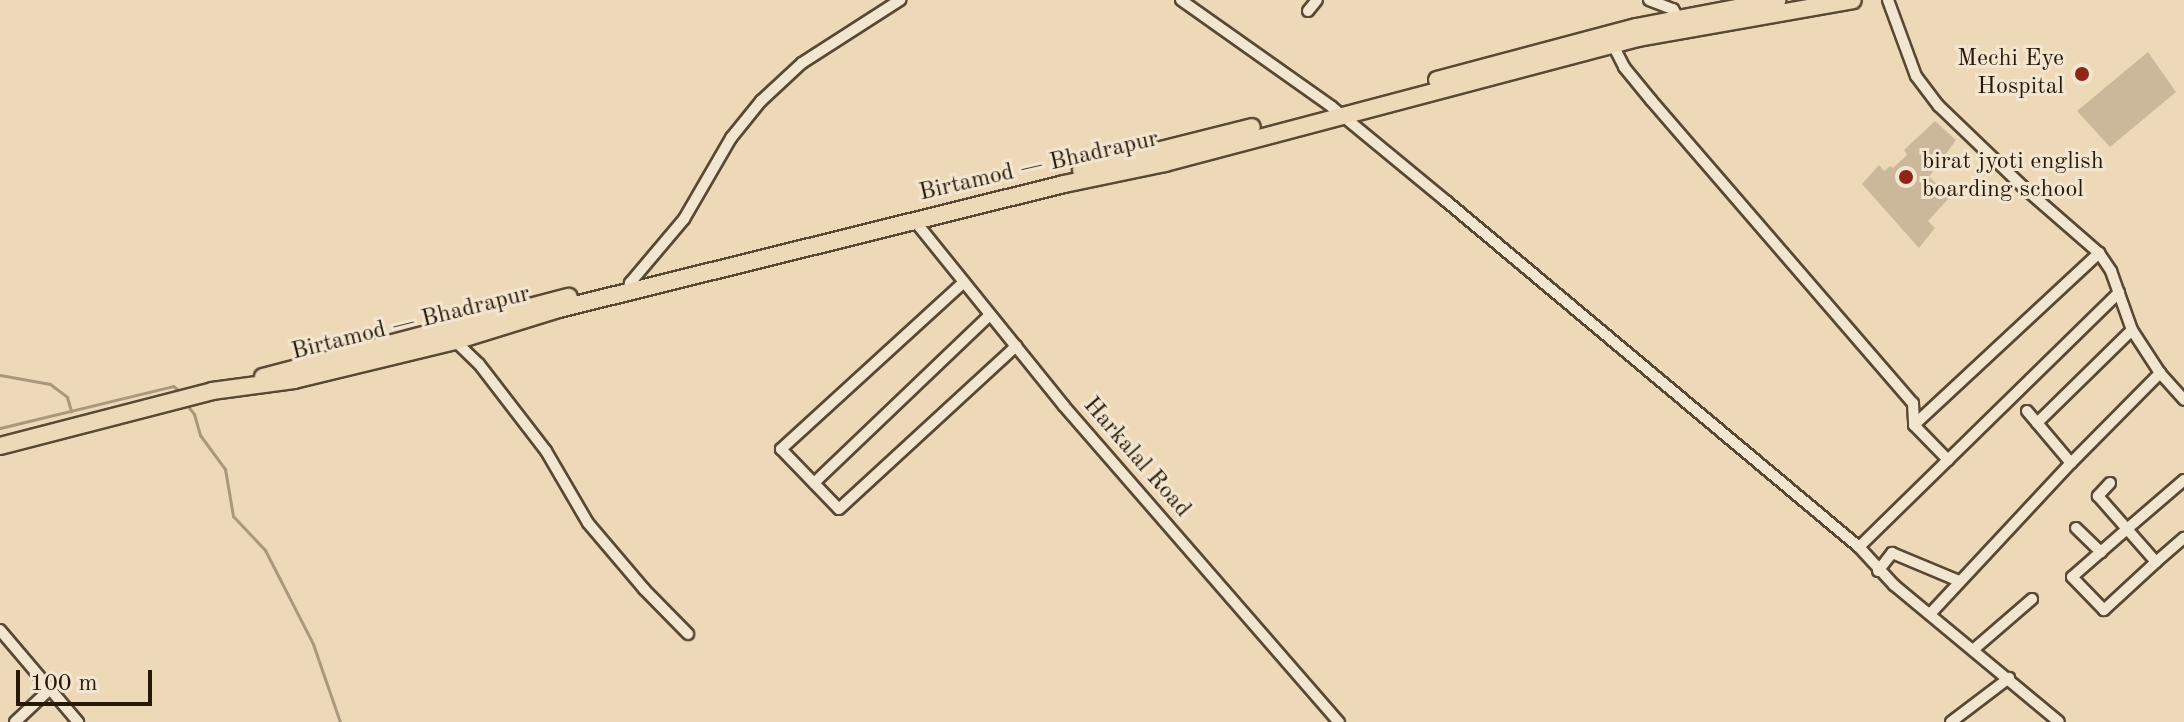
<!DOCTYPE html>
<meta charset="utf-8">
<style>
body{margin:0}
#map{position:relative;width:2184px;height:722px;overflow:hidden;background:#edd9b8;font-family:"Old Standard TT",serif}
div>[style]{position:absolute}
.green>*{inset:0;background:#cbb89a}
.stream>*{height:3px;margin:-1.5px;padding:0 1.5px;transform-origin:1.5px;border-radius:1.5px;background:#aa977c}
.roads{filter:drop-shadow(2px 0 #584834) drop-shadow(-2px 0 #584834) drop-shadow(0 2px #584834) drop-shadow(0 -2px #584834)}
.street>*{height:10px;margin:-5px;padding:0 5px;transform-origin:5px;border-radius:5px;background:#f3e6d1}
.primary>*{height:16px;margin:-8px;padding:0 8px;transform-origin:8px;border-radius:8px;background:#edd9b8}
.dots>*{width:22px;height:22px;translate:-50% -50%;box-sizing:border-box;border:4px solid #f3e6d1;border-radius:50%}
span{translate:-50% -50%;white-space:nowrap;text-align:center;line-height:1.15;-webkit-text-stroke:6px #f3e6d1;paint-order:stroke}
.poi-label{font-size:24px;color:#271808}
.right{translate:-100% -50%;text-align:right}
.left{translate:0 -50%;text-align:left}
.street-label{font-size:24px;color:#271808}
.scale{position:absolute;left:16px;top:670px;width:136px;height:36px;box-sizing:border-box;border:4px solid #271808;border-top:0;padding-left:10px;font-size:24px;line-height:28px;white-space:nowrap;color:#271808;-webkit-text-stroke:6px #f3e6d1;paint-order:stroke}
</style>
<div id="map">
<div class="green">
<i style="clip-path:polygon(2148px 52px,2176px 92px,2110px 147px,2077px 111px)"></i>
<i style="clip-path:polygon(1935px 121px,1956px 140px,1929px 177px,1950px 197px,1928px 221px,1935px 228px,1919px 248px,1862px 184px,1879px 165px,1884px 171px,1890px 166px,1893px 168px,1907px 155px,1904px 150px)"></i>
</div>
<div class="stream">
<i style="left:0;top:375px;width:51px;rotate:10.2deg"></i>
<i style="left:50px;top:384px;width:21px;rotate:37deg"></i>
<i style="left:67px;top:397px;width:15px;rotate:74deg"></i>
<i style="left:186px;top:404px;width:13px;rotate:51deg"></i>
<i style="left:194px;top:414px;width:22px;rotate:74deg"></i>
<i style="left:200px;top:435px;width:42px;rotate:53.7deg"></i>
<i style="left:225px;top:469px;width:48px;rotate:80.3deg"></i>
<i style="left:233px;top:516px;width:47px;rotate:46.7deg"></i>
<i style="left:265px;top:550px;width:106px;rotate:62.9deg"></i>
<i style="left:313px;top:644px;width:83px;rotate:70.9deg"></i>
<i style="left:0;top:428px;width:178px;rotate:-13.6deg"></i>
<i style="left:173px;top:386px;width:11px;rotate:38deg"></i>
</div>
<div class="roads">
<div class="street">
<i style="left:1181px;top:0;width:185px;rotate:35.3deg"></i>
<i style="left:1332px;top:107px;width:148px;rotate:39.5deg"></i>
<i style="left:1446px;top:201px;width:539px;rotate:39.96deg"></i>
<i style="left:1859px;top:547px;width:52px;rotate:47.4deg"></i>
<i style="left:1894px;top:585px;width:214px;rotate:39.7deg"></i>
<i style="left:1649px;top:0;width:26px;rotate:21deg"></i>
<i style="left:1673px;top:9px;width:12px;rotate:59deg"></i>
<i style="left:1888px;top:0;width:81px;rotate:69.8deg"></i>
<i style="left:1916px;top:76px;width:38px;rotate:53deg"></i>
<i style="left:1939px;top:106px;width:115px;rotate:43.9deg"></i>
<i style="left:2022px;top:186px;width:102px;rotate:41deg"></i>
<i style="left:2099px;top:253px;width:22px;rotate:56deg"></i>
<i style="left:2111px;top:271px;width:63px;rotate:70.4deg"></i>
<i style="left:2132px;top:330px;width:51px;rotate:56.9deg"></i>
<i style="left:2160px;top:373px;width:36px;rotate:48deg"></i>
<i style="left:1308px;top:11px;width:14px;rotate:-51deg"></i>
<i style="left:1613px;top:45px;width:25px;rotate:63deg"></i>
<i style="left:1624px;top:67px;width:43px;rotate:50.7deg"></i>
<i style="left:1651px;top:100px;width:401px;rotate:49.2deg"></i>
<i style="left:1913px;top:403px;width:22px;rotate:87deg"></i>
<i style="left:1914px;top:425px;width:253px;rotate:-42.9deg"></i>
<i style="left:914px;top:220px;width:239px;rotate:51.1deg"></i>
<i style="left:1064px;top:406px;width:419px;rotate:49deg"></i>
<i style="left:964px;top:282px;width:248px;rotate:137.6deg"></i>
<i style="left:781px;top:449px;width:83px;rotate:46deg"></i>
<i style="left:839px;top:509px;width:241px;rotate:-42.6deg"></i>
<i style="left:628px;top:295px;width:12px;rotate:-81deg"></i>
<i style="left:630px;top:283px;width:84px;rotate:-49.8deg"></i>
<i style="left:684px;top:219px;width:94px;rotate:-59.9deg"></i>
<i style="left:731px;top:138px;width:48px;rotate:-51deg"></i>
<i style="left:761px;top:101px;width:56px;rotate:-42.8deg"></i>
<i style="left:802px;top:63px;width:117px;rotate:-32.7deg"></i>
<i style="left:455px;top:341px;width:33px;rotate:44deg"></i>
<i style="left:479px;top:364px;width:110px;rotate:52.4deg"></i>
<i style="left:546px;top:451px;width:83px;rotate:59.7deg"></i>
<i style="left:588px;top:523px;width:87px;rotate:49.7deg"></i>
<i style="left:644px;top:589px;width:63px;rotate:45.6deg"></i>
<i style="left:2027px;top:411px;width:68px;rotate:49.8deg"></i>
<i style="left:2071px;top:463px;width:127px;rotate:-45.3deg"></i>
<i style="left:2037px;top:423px;width:133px;rotate:-44.4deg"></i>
<i style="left:1914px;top:425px;width:49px;rotate:45.8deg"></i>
<i style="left:814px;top:483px;width:243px;rotate:-43.7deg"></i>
<i style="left:2110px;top:483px;width:18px;rotate:133deg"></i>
<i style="left:2098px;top:496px;width:44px;rotate:48.7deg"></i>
<i style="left:2127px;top:529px;width:75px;rotate:-40.7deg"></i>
<i style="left:2076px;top:528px;width:35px;rotate:44deg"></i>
<i style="left:2127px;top:529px;width:44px;rotate:48.7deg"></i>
<i style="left:2156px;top:562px;width:71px;rotate:137.3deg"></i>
<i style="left:2104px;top:610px;width:46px;rotate:-134.1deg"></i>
<i style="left:2072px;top:577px;width:73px;rotate:-41.1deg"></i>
<i style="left:1859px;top:547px;width:364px;rotate:-44.4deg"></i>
<i style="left:2156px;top:562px;width:37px;rotate:-41deg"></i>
<i style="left:1878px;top:571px;width:23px;rotate:-52deg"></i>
<i style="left:1892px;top:553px;width:73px;rotate:22.7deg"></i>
<i style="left:1930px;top:614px;width:207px;rotate:-47deg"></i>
<i style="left:0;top:630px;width:121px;rotate:49.7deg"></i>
<i style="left:1973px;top:650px;width:78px;rotate:-40.8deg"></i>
<i style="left:15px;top:722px;width:48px;rotate:-43.3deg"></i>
<i style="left:1951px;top:722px;width:73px;rotate:-37.2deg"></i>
</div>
<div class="primary">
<i style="left:1437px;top:80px;width:206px;rotate:-14.9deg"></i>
<i style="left:1636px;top:27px;width:144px;rotate:-10.8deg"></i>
<i style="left:1081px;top:170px;width:176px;rotate:-14.1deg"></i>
<i style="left:263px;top:377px;width:316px;rotate:-14.7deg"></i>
<i style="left:0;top:446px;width:219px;rotate:-14.5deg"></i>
<i style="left:212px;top:391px;width:83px;rotate:-7.6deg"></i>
<i style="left:294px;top:380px;width:166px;rotate:-13.6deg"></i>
<i style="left:455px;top:341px;width:109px;rotate:-17.1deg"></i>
<i style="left:559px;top:309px;width:520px;rotate:-13.9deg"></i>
<i style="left:1064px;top:184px;width:103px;rotate:-11.7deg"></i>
<i style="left:1165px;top:163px;width:489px;rotate:-14.8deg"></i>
<i style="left:1638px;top:38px;width:218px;rotate:-10deg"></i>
</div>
</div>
<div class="dots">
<i style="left:2082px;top:74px;background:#8f2418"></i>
<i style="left:1906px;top:177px;background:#8f2418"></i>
</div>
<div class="poi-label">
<span class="right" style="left:2064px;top:74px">Mechi Eye<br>Hospital</span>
<span class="left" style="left:1922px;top:177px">birat jyoti english<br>boarding school</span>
</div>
<div class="street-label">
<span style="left:1039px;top:167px;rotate:-13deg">Birtamod — Bhadrapur</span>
<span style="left:411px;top:324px;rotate:-14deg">Birtamod — Bhadrapur</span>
<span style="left:1136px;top:458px;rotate:49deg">Harkalal Road</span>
</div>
<div class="scale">100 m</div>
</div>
